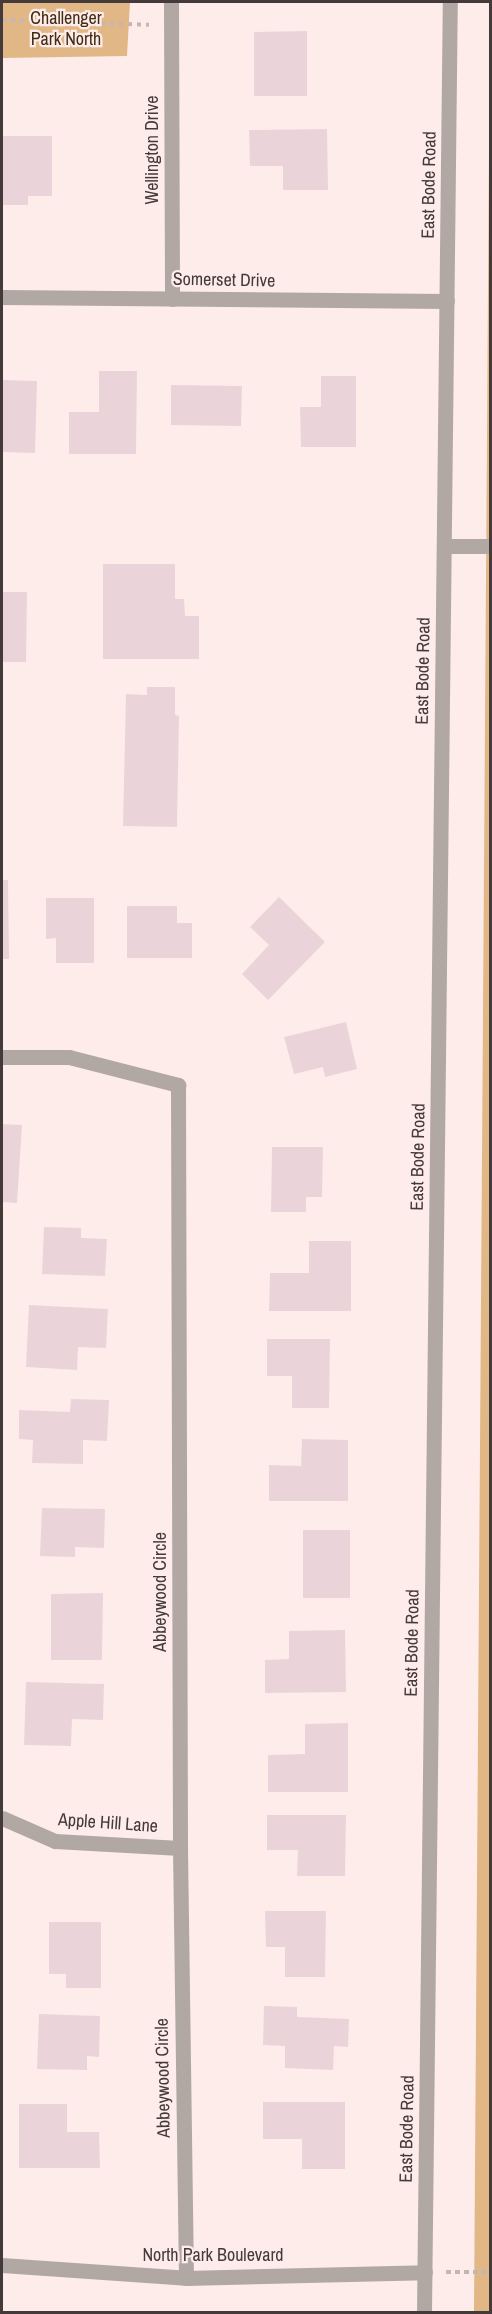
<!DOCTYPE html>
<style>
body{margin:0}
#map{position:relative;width:492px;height:2314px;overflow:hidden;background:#feecea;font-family:"Archivo Narrow",sans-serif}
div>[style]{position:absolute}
.green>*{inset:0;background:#e2b786}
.building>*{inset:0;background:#ead4da}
.path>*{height:4px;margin-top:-2px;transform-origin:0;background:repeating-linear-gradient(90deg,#c5b6b4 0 4.5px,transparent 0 9px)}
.service>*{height:15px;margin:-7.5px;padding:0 7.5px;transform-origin:7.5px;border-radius:7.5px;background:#b1a8a4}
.minor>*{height:15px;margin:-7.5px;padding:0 7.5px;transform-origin:7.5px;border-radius:7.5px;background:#b1a8a4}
.tertiary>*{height:15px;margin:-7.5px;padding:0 7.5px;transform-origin:7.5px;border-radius:7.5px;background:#b1a8a4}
span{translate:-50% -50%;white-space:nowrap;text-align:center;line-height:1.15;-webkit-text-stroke:4.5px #feecea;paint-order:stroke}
.park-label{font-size:18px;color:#402c12}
.street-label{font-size:18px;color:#433a39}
.frame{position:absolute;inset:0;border:3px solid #433a39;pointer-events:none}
</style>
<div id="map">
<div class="green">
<i style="clip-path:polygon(2px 2px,130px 2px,127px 56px,2px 58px)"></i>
<i style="clip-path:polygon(490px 2px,490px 2312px,474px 2312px)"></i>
</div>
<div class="building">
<i style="clip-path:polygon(307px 31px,307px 96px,254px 96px,254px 32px)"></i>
<i style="clip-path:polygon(327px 129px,328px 190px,283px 190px,283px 166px,250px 166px,249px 130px)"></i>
<i style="clip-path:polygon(2px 136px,52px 136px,52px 196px,28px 196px,28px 205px,2px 205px)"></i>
<i style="clip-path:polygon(99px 371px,137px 371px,136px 454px,69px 454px,69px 412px,99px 412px)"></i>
<i style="clip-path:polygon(321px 376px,356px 376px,356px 447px,301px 447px,300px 407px,321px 407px)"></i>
<i style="clip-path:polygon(2px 380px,37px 381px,35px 453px,2px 452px)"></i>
<i style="clip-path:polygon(171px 385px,242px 386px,241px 426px,171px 425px)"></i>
<i style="clip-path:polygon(103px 564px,175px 564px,175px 599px,184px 599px,185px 616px,199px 616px,199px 659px,103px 659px)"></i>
<i style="clip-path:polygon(2px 592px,27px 592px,26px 662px,2px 662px)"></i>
<i style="clip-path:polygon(147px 687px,175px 687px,175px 715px,179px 716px,177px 827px,123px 826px,126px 694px,147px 695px)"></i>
<i style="clip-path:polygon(2px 880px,8px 880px,9px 959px,2px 959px)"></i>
<i style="clip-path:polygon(279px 897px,325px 942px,268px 1000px,242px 974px,269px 945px,250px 927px)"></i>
<i style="clip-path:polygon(46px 898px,94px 898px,94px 963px,56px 963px,56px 938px,46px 939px)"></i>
<i style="clip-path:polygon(127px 906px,177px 906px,177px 923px,192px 923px,192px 958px,127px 958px)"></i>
<i style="clip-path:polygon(346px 1022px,357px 1069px,325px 1077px,323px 1067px,294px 1074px,284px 1037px)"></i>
<i style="clip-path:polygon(2px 1124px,22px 1125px,17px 1203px,2px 1202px)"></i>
<i style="clip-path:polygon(272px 1147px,323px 1147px,322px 1197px,306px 1197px,306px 1212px,271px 1212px)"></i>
<i style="clip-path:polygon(44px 1227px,81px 1228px,81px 1238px,107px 1239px,105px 1276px,42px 1274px)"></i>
<i style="clip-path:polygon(309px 1241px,351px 1241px,351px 1311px,269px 1311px,270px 1273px,309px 1273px)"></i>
<i style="clip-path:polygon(29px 1305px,108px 1309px,106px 1348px,78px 1347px,77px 1370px,26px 1367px)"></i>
<i style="clip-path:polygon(267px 1339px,330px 1339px,329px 1408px,292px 1408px,292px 1376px,267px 1376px)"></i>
<i style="clip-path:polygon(71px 1399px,109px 1400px,107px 1441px,83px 1440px,83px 1464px,32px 1463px,33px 1440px,19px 1439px,19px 1410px,70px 1412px)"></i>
<i style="clip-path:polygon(302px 1439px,348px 1440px,348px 1501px,269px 1501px,269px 1465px,301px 1466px)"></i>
<i style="clip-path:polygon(42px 1508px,105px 1509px,104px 1548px,75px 1547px,75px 1557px,40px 1556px)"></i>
<i style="clip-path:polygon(303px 1530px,350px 1530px,350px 1598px,303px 1598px)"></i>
<i style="clip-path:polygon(103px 1593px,102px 1660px,51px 1660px,51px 1594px)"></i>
<i style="clip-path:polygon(345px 1630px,346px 1692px,265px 1693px,265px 1660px,289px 1659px,289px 1631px)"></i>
<i style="clip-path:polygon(26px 1682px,104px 1684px,103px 1720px,72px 1719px,71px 1746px,24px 1745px)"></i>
<i style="clip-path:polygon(348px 1723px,348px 1792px,268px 1792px,268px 1755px,305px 1754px,305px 1724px)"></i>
<i style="clip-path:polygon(267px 1815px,346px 1815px,345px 1876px,297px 1876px,298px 1850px,267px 1850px)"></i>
<i style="clip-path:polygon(265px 1911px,326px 1911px,325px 1977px,285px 1977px,285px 1947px,266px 1947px)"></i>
<i style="clip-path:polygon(49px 1922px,101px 1922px,101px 1988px,66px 1988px,66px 1974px,49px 1974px)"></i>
<i style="clip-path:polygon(264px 2006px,297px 2007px,297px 2017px,349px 2019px,348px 2047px,334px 2046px,333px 2070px,285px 2068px,285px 2046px,263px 2045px)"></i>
<i style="clip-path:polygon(39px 2014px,100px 2016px,99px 2057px,87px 2056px,87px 2070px,37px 2069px)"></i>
<i style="clip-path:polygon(263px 2102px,345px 2102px,345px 2169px,302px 2169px,302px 2139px,263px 2139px)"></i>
<i style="clip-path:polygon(19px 2104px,67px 2104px,67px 2132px,99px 2132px,100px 2168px,19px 2168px)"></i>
</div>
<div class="path">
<i style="left:2px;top:20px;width:147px;rotate:1.9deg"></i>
<i style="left:446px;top:2272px;width:44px"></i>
</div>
<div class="service">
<i style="left:444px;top:546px;width:46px"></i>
</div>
<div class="minor">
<i style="left:171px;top:2px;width:297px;rotate:89.8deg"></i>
<i style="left:2px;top:297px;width:445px;rotate:0.5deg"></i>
<i style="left:2px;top:1057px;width:67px"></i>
<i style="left:69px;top:1057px;width:113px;rotate:14.4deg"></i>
<i style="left:178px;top:1085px;width:763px;rotate:89.85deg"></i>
<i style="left:180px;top:1848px;width:430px;rotate:89.2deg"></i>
<i style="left:2px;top:1818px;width:58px;rotate:23.5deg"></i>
<i style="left:55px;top:1841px;width:125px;rotate:3.2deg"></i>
</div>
<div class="tertiary">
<i style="left:2px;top:2265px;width:184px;rotate:4deg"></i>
<i style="left:186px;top:2278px;width:239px;rotate:-1.4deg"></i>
<i style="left:424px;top:2312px;width:2310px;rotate:-89.36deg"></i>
</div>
<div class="park-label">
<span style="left:66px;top:29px">Challenger<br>Park North</span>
</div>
<div class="street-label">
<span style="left:152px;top:150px;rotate:-90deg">Wellington Drive</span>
<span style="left:429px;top:185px;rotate:-89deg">East Bode Road</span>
<span style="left:224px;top:280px;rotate:1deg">Somerset Drive</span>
<span style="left:423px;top:671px;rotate:-89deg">East Bode Road</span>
<span style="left:418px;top:1157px;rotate:-89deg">East Bode Road</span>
<span style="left:160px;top:1592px;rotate:-90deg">Abbeywood Circle</span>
<span style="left:412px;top:1643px;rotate:-89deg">East Bode Road</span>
<span style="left:108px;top:1823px;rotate:4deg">Apple Hill Lane</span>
<span style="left:163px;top:2078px;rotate:-91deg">Abbeywood Circle</span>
<span style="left:407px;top:2129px;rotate:-89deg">East Bode Road</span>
<span style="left:213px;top:2255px">North Park Boulevard</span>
</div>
<div class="frame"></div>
</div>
